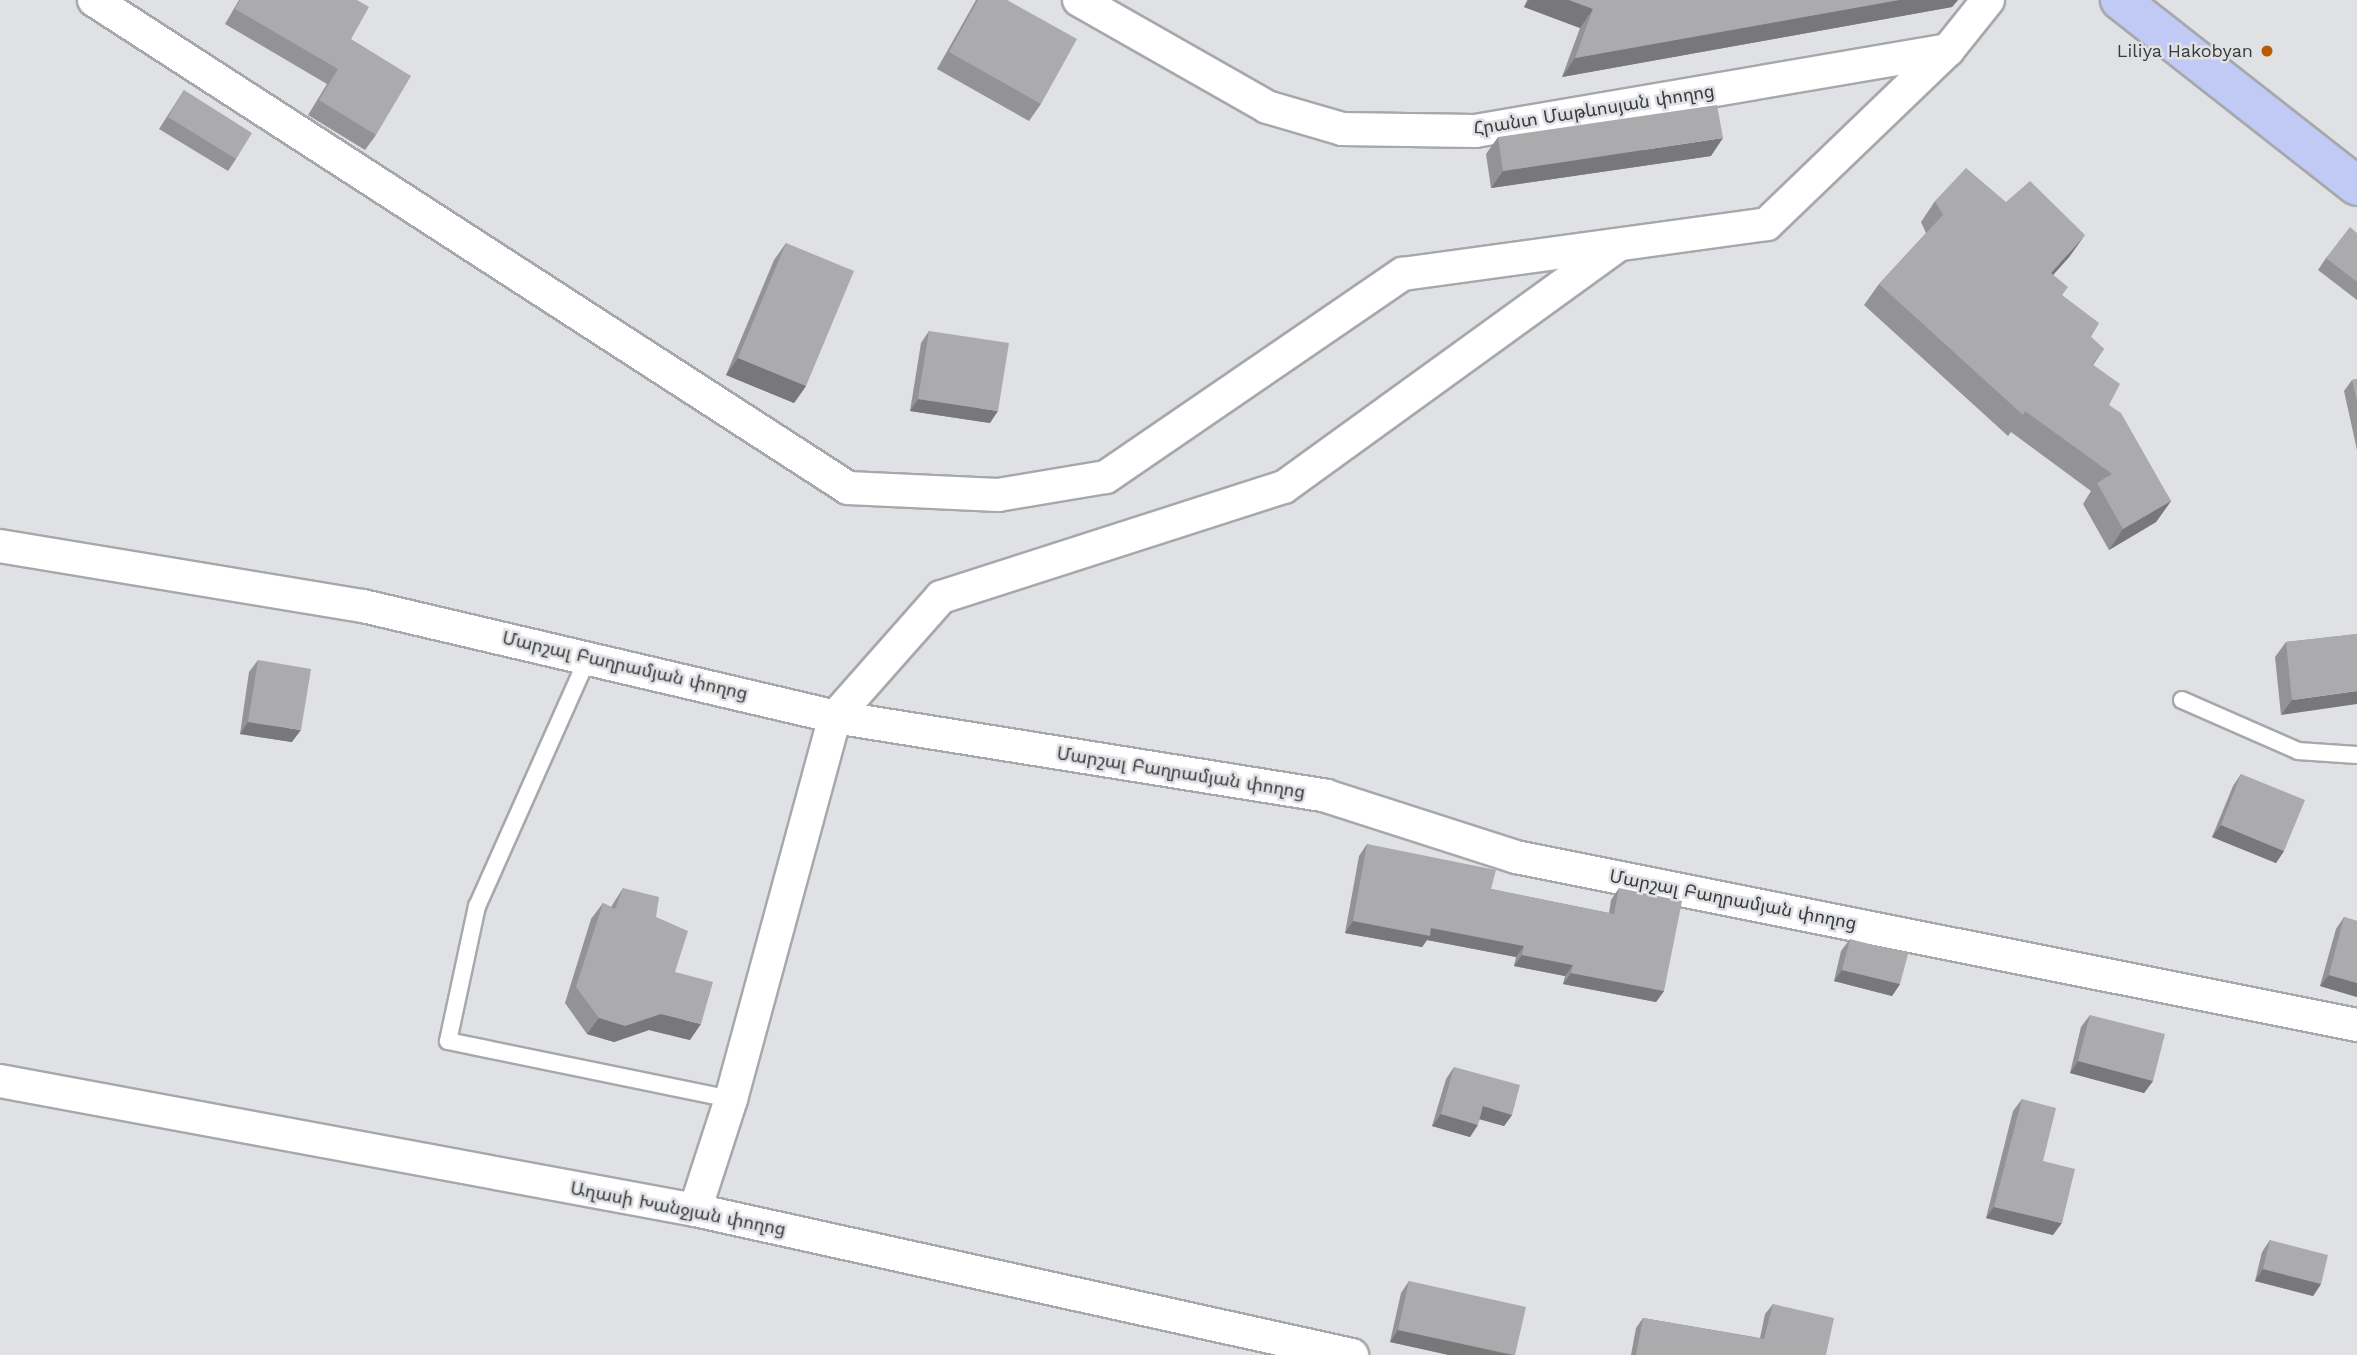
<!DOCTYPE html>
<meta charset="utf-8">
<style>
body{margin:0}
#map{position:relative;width:2357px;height:1355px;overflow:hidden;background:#e0e1e4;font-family:"Work Sans","Noto Sans Armenian",sans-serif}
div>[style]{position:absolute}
.roads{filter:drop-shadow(2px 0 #a7a8ab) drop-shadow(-2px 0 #a7a8ab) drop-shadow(0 2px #a7a8ab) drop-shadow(0 -2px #a7a8ab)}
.service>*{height:16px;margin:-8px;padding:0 8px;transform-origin:8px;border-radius:8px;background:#fff}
.minor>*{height:32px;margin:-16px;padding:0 16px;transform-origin:16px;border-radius:16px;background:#fff}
.primary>*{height:38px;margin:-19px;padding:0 19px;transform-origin:19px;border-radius:19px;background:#c0caf5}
.wall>*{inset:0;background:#939396}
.shaded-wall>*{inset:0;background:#78787a}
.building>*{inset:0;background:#ababae}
.dots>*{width:19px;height:19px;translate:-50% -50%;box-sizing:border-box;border:4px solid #e0e1e4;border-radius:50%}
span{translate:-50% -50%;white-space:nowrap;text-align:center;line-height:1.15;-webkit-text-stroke:5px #e0e1e4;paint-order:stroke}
.poi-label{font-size:18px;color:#3a3b3c}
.right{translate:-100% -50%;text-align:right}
.street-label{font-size:18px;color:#3a3b3c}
</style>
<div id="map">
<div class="roads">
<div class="service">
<i style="left:589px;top:655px;width:275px;rotate:114deg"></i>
<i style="left:477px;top:906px;width:138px;rotate:102.1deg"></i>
<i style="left:448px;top:1041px;width:289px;rotate:11.6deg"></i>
<i style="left:2182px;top:700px;width:127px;rotate:23.7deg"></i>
<i style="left:2298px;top:751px;width:59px;rotate:3.9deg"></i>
</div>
<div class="minor">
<i style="left:94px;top:0;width:898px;rotate:32.91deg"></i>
<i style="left:848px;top:488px;width:150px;rotate:2.7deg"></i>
<i style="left:998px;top:495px;width:109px;rotate:-9.5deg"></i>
<i style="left:1106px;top:477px;width:360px;rotate:-34.4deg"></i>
<i style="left:1403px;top:274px;width:367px;rotate:-7.8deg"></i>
<i style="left:1767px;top:224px;width:251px;rotate:-43.9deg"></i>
<i style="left:1079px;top:0;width:216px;rotate:29.6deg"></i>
<i style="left:1267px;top:107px;width:78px;rotate:16.3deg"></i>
<i style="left:1342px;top:129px;width:133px;rotate:0.9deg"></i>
<i style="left:1475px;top:131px;width:480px;rotate:-9.7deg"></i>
<i style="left:1948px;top:50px;width:64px;rotate:-51.3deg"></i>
<i style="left:0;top:546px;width:368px;rotate:9.4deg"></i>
<i style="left:363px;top:606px;width:485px;rotate:13.2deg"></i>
<i style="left:835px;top:717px;width:497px;rotate:9.1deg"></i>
<i style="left:1326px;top:796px;width:200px;rotate:17.8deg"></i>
<i style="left:1516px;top:857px;width:858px;rotate:11.3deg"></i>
<i style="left:0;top:1081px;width:707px;rotate:10.52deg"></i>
<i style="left:695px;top:1210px;width:673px;rotate:12.45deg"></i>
<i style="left:695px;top:1210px;width:117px;rotate:-72deg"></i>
<i style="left:731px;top:1099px;width:396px;rotate:-74.8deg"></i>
<i style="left:835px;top:717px;width:160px;rotate:-48.5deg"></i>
<i style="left:941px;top:597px;width:360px;rotate:-17.8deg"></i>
<i style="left:1284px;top:487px;width:411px;rotate:-35.9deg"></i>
</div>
<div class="primary">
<i style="left:2120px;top:0;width:301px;rotate:38.1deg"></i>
</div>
</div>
<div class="wall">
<i style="clip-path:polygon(239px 0,357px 0,351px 39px,376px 135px,365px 150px,308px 115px,327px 84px,225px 24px)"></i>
<i style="clip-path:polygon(976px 0,1007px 0,1041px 104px,1029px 121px,937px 69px)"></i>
<i style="clip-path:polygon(1527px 0,1958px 0,1952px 7px,1562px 77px,1580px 28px,1524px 7px)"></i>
<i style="clip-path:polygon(184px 90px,236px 159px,228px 171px,159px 129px)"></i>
<i style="clip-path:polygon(1498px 137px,1711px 156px,1491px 188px,1486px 154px)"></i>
<i style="clip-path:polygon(1935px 201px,2070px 256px,2053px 275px,2062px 295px,2091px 337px,2104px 349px,2093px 365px,2109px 405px,2171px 501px,2156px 522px,2109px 550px,2083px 504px,2091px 491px,2011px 432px,2008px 436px,1864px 305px,1879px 284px,1926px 233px,1921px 222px)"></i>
<i style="clip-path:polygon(2357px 233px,2357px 300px,2318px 270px,2326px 258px)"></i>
<i style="clip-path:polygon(786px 243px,806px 386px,794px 403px,726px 375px,774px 260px)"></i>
<i style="clip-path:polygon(929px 331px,990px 423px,910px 411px,921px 343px)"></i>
<i style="clip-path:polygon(2357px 379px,2357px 450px,2344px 391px,2352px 380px)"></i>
<i style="clip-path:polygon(2357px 634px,2281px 715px,2275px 657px,2286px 642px)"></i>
<i style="clip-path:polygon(258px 660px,292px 742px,240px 734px,249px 672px)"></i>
<i style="clip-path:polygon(2241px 774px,2284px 851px,2276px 863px,2212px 837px,2233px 786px)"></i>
<i style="clip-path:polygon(1367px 844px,1491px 889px,1609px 913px,1611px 900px,1619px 888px,1664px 991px,1656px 1002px,1563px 984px,1565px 976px,1514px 966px,1516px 957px,1427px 940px,1422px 947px,1345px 933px,1359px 856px)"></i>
<i style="clip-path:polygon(623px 888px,656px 917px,675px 972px,690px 1040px,649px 1030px,614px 1042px,587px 1034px,565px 1003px,591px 919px,603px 903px,611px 907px)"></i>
<i style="clip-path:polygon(2344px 917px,2357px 921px,2357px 997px,2320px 986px,2336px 929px)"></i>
<i style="clip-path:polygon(1850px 939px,1900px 984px,1892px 996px,1834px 981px,1841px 951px)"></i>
<i style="clip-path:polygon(2090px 1015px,2153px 1081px,2144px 1093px,2070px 1073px,2081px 1027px)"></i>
<i style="clip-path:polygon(1454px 1067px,1512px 1115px,1504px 1126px,1480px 1119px,1470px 1137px,1432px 1126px,1446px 1079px)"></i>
<i style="clip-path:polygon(2022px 1099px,2043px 1161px,2053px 1235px,1986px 1218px,2013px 1111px)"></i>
<i style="clip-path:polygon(2270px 1240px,2321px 1284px,2313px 1296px,2255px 1281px,2262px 1252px)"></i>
<i style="clip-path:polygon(1409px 1281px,1515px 1355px,1449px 1355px,1390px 1342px,1401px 1293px)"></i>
<i style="clip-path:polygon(1773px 1304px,1826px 1355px,1631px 1355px,1636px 1328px,1643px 1318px,1760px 1338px,1765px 1314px)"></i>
</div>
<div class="shaded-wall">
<i style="clip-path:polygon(1529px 0,1569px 0,1593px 9px,1580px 28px,1524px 7px)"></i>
<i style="clip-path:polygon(1899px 0,1958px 0,1952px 7px,1562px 77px,1575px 58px)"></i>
<i style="clip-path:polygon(1723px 138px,1711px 156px,1491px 188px,1503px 171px)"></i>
<i style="clip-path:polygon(2085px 235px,2070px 256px,2036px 294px,2051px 273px)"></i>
<i style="clip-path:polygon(738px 358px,806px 386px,794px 403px,726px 375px)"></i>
<i style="clip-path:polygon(918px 399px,998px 411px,990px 423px,910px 411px)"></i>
<i style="clip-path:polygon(2171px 501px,2156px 522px,2109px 550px,2123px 529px)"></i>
<i style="clip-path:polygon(2357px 691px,2357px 704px,2281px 715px,2292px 700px)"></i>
<i style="clip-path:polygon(248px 722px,301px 730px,292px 742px,240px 734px)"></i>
<i style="clip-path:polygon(2221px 825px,2284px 851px,2276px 863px,2212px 837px)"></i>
<i style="clip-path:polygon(1353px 921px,1431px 928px,1524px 946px,1516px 957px,1427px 940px,1422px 947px,1345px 933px)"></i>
<i style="clip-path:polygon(1522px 955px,1573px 965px,1565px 976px,1514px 966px)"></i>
<i style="clip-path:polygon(1842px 970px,1900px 984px,1892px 996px,1834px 981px)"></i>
<i style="clip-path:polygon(1571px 973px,1664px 991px,1656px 1002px,1563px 984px)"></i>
<i style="clip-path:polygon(2329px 975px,2357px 983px,2357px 997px,2320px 986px)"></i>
<i style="clip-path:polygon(661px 1014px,701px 1024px,690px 1040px,649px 1030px,614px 1042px,587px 1034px,599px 1018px)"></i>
<i style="clip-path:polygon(2078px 1061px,2153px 1081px,2144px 1093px,2070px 1073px)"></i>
<i style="clip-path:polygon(1483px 1106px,1512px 1115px,1504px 1126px,1475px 1118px)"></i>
<i style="clip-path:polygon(1441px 1114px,1478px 1125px,1470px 1137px,1432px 1126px)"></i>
<i style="clip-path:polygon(1994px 1207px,2062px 1223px,2053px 1235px,1986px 1218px)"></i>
<i style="clip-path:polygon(2263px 1269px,2321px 1284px,2313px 1296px,2255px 1281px)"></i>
<i style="clip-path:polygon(1398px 1330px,1511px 1355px,1449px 1355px,1390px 1342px)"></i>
</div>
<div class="building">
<i style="clip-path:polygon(240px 0,357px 0,369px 7px,351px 39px,411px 76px,376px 135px,319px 100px,338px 69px,235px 9px)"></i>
<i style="clip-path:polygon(978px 0,1007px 0,1077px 39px,1041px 104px,949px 52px)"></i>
<i style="clip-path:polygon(1569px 0,1899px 0,1575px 58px,1593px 9px)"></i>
<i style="clip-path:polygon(184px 90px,252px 133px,236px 159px,168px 117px)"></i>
<i style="clip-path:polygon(1717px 105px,1723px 138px,1503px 171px,1498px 137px)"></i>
<i style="clip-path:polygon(1966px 168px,2006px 202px,2030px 181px,2085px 235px,2051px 273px,2068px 287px,2062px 295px,2099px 323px,2091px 337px,2104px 349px,2092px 364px,2120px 384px,2109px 405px,2121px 413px,2171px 501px,2123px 529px,2097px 483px,2112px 474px,2025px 411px,2023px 415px,1879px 284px,1943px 215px,1935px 201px)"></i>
<i style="clip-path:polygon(2350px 227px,2357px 233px,2357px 282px,2326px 258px)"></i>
<i style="clip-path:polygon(786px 243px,854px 271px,806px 386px,738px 358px)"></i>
<i style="clip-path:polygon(929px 331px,1009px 343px,998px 411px,918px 399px)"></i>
<i style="clip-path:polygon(2357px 379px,2357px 401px,2352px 380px)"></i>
<i style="clip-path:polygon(2357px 634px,2357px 691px,2292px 700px,2286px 642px)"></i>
<i style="clip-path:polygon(258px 660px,311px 669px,301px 730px,248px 722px)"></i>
<i style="clip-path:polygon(2241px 774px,2305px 800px,2284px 851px,2221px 825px)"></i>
<i style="clip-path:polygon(1367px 844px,1496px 870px,1491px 889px,1614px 914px,1619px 888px,1682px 901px,1664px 991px,1571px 973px,1573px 965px,1522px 955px,1524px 946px,1431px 928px,1430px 936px,1353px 921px)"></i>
<i style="clip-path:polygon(623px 888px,659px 897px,656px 917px,688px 931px,675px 972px,713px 982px,701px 1024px,661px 1014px,625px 1026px,599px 1018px,576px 987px,603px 903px,615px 909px)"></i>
<i style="clip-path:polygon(2344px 917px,2357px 921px,2357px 983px,2329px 975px)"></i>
<i style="clip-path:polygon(1850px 939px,1908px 954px,1900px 984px,1842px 970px)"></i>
<i style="clip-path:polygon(2090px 1015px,2165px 1034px,2153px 1081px,2078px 1061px)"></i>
<i style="clip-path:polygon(1454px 1067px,1520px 1085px,1512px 1115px,1483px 1106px,1478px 1125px,1441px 1114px)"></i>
<i style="clip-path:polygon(2022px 1099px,2056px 1108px,2043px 1161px,2075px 1169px,2062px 1223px,1994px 1207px)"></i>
<i style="clip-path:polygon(2270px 1240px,2328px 1255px,2321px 1284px,2263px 1269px)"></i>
<i style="clip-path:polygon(1409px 1281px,1526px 1307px,1515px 1355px,1398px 1330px)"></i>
<i style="clip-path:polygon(1773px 1304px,1834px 1318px,1826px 1355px,1636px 1355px,1643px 1318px,1764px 1339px)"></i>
</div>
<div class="dots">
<i style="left:2267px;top:51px;background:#b85b03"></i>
</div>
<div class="poi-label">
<span class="right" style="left:2253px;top:51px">Liliya Hakobyan</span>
</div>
<div class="street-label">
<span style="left:1594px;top:110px;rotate:-9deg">Հրանտ Մաթևոսյան փողոց</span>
<span style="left:625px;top:666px;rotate:13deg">Մարշալ Բաղրամյան փողոց</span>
<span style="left:1181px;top:773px;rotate:9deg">Մարշալ Բաղրամյան փողոց</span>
<span style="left:1733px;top:900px;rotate:11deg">Մարշալ Բաղրամյան փողոց</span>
<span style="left:678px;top:1209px;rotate:11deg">Աղասի Խանջյան փողոց</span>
</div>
</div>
